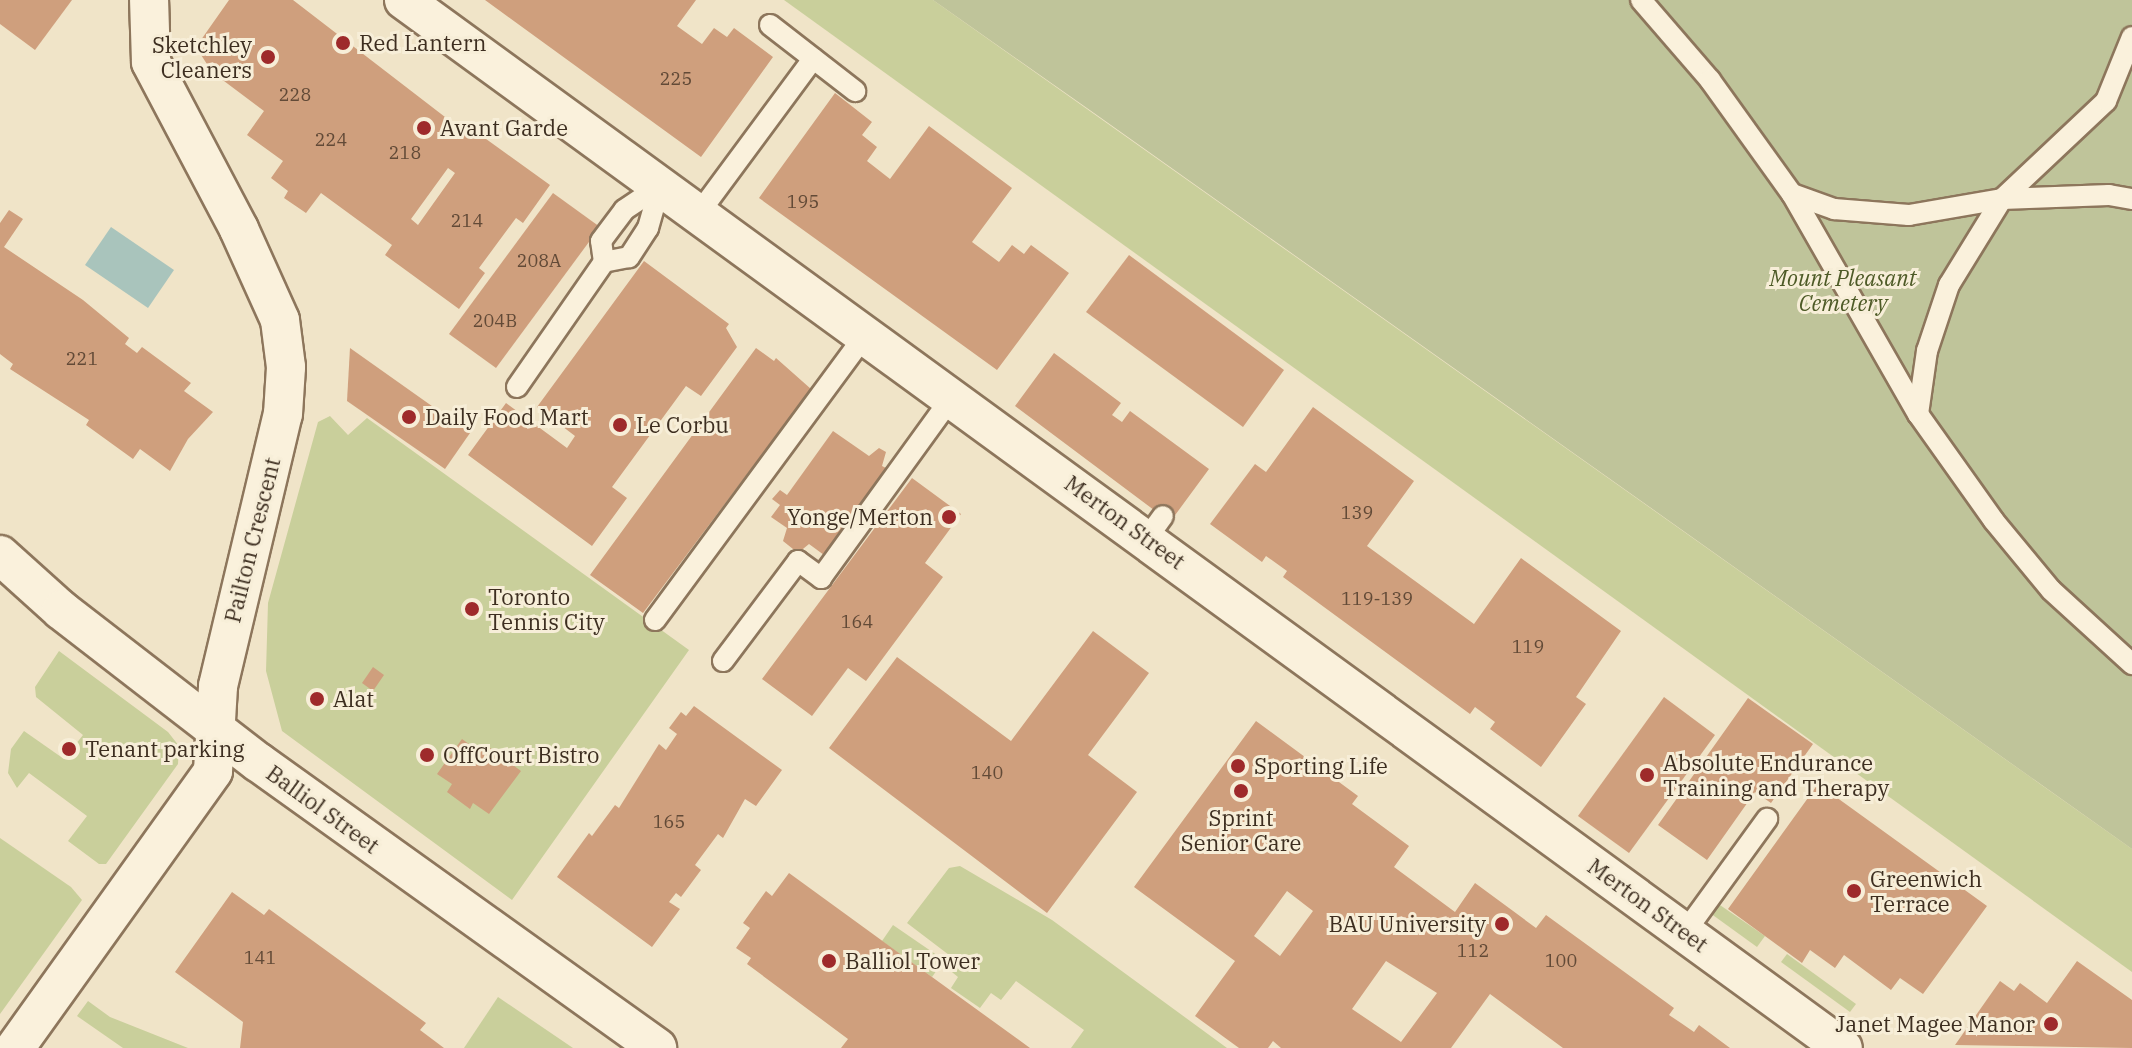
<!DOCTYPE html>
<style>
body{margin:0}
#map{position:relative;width:2132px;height:1048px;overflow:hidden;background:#f0e4c8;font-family:"IBM Plex Serif",serif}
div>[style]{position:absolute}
.green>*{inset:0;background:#c9cf9b}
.cemetery>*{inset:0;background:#bfc49a}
.water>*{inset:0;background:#a9c4bc}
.building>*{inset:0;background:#cf9f7d}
.roads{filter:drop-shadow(2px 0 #8d765c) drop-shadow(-2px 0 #8d765c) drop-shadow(0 2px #8d765c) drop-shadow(0 -2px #8d765c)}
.service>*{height:20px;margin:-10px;padding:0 10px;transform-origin:10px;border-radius:10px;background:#faf1dc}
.minor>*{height:38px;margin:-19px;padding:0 19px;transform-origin:19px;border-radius:19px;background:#faf1dc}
.dots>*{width:22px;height:22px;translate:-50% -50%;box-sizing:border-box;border:4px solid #f7eed8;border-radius:50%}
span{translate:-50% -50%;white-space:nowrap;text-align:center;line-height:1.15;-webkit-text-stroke:6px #f7eed8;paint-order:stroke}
.number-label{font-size:18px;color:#624a37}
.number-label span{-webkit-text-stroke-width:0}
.poi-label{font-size:22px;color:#3d2e20}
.left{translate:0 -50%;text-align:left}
.right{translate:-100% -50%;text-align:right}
.park-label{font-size:22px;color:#4d5a26;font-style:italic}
.street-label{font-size:22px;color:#3d2e20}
</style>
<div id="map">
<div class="green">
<i style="clip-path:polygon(784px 0,933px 0,2132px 849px,2132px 972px)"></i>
<i style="clip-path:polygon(330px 416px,348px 435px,367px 418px,689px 650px,512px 900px,282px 731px,266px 671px,268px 603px,318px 422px)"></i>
<i style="clip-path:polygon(59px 651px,168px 732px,179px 746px,178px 764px,106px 864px,99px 864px,68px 841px,87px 816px,29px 773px,17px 788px,8px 773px,11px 749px,24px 731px,64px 759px,83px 735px,36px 697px,35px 687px)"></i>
<i style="clip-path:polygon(0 838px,71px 887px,82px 900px,0 1014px)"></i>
<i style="clip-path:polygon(960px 866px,1052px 920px,1227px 1048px,1071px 1048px,1084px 1030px,1016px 981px,1001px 1000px,991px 993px,980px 1008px,951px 988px,958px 977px,947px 968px,953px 958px,907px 923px,949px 868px)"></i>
<i style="clip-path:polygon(1717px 903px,1765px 936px,1757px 947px,1710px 913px)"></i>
<i style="clip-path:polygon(893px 925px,944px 960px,932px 977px,882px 941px)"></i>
<i style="clip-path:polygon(1787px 954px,1856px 1004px,1850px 1012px,1781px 962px)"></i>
<i style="clip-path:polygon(498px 997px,573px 1048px,464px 1048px)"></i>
<i style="clip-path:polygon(88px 1001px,110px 1017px,188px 1048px,123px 1048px,77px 1016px)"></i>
</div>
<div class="cemetery">
<i style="clip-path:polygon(933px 0,2132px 0,2132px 849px,1094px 113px)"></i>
</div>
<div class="water">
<i style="clip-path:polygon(111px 227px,174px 270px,148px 308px,85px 265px)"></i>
</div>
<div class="building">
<i style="clip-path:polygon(0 0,72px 0,35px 50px,0 24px)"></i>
<i style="clip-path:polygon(evenodd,229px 0,293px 0,471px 137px,475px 131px,550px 185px,523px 223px,516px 218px,479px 268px,485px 273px,459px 309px,385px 255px,392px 245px,321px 193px,306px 213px,284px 198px,288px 191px,271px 178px,283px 161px,247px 135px,264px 111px,212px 72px,196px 47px,229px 0,448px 168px,455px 173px,418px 225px,411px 219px,448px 168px)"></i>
<i style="clip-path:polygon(485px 0,696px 0,677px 26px,702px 44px,714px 28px,727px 37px,734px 28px,773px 57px,701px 157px)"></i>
<i style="clip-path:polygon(835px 93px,872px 122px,862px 135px,877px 147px,867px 161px,890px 179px,929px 126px,1012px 188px,972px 242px,999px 262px,1012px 245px,1024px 254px,1031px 245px,1069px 273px,997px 370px,759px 198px)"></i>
<i style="clip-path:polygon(553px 193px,600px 227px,496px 368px,449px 334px)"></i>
<i style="clip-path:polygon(9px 210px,23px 219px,4px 247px,83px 300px,129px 338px,125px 344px,137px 353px,142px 347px,191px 383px,184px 391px,213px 412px,188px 439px,170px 471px,140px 449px,133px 459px,86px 425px,89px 420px,10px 369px,13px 364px,0 354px,0 223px)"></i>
<i style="clip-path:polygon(1129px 255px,1284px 370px,1243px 427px,1086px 312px)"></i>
<i style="clip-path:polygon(644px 261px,729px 324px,726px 328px,737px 347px,701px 396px,686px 386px,612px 487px,627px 498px,592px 546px,468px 455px,506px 403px,567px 448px,575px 436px,537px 407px)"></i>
<i style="clip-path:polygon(350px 348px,470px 433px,445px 469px,347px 401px)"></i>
<i style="clip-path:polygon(756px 348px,774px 361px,776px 358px,811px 389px,643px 613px,590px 575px)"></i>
<i style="clip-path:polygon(1054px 353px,1121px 403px,1112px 415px,1122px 422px,1130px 411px,1209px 469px,1170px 522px,1015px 406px)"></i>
<i style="clip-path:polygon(1313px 407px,1414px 481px,1367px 546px,1474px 624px,1521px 558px,1621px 631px,1576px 697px,1586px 704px,1541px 767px,1490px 729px,1495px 722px,1475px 707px,1470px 714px,1283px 577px,1287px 571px,1266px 556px,1262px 562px,1210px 524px,1255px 464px,1266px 472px)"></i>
<i style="clip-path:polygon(833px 431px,869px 456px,879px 448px,886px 452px,882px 466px,886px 468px,824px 555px,809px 544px,798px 553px,783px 541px,787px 528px,771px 517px,780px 505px,772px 499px,780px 490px,787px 495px)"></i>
<i style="clip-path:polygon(912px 478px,961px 514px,925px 563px,943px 577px,866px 681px,848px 668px,812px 716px,762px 679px)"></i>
<i style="clip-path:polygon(1093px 631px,1149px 673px,1088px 755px,1137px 792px,1047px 913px,829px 748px,897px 657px,1011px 741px)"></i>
<i style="clip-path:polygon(373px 667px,384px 675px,373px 691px,362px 683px)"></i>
<i style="clip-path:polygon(1664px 697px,1715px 735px,1629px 853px,1578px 816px)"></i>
<i style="clip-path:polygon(1748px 698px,1813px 744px,1771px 803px,1755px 792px,1707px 860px,1658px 825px)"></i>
<i style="clip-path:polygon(694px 706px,782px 770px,756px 806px,745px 799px,723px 838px,718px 834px,695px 865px,701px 870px,681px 897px,676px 893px,669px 902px,680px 909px,652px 947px,557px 877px,589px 833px,592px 836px,615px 805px,619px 808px,659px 744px,666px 750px,677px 734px,669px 728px,681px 712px,686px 716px)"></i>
<i style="clip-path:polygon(evenodd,1256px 721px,1358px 796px,1352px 804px,1409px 846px,1394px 867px,1455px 912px,1475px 883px,1536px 928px,1546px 915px,1674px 1008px,1669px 1015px,1681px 1023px,1694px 1032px,1699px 1025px,1730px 1048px,1563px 1048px,1490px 994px,1451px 1048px,1281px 1048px,1273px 1041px,1268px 1048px,1239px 1048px,1195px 1016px,1235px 961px,1134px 887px,1256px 721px,1287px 891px,1313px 911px,1280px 956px,1254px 936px,1287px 891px,1256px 721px,1386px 961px,1437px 993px,1401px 1042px,1352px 1009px,1386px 961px)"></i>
<i style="clip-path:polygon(462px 739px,480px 752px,486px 745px,521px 771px,489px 814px,473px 803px,470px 809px,447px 792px,452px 784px,437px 774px)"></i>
<i style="clip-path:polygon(1818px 784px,1987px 906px,1923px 994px,1900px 978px,1891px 990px,1844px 955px,1835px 968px,1810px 950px,1802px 963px,1728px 909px)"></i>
<i style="clip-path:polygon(789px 873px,932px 977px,1030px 1048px,841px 1048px,848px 1039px,747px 964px,751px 958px,736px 948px,750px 928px,743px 923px,766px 891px,772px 896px)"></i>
<i style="clip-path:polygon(232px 892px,264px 915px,269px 909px,426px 1023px,420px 1030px,444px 1048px,240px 1048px,243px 1022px,175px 972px)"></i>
<i style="clip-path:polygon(2077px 961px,2132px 1000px,2132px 1048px,1955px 1045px,2000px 981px,2014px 991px,2020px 983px,2047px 1003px)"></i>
</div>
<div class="roads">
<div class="service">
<i style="left:1641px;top:0;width:106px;rotate:49.2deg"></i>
<i style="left:1710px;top:80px;width:140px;rotate:54.3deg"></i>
<i style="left:1792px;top:194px;width:254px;rotate:60.2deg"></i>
<i style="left:1918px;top:414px;width:131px;rotate:54.6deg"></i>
<i style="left:1994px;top:521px;width:89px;rotate:50.4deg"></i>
<i style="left:2051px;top:590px;width:110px;rotate:42.4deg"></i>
<i style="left:770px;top:25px;width:108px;rotate:37.8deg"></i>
<i style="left:1792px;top:194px;width:45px;rotate:19.7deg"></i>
<i style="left:1834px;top:209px;width:75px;rotate:4.6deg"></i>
<i style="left:1909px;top:215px;width:94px;rotate:-9.8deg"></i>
<i style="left:2002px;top:199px;width:107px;rotate:-2.1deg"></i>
<i style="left:2109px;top:195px;width:23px;rotate:10deg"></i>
<i style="left:699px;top:213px;width:192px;rotate:-53.5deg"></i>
<i style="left:517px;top:387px;width:152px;rotate:-55.2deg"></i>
<i style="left:604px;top:262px;width:21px;rotate:-98deg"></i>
<i style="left:601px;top:241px;width:39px;rotate:-53deg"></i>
<i style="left:624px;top:210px;width:43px;rotate:-33.7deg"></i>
<i style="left:660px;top:186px;width:44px;rotate:105.9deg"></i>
<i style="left:648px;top:228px;width:35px;rotate:123deg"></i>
<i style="left:629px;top:257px;width:25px;rotate:169deg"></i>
<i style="left:1918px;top:414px;width:64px;rotate:-81.9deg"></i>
<i style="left:1927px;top:351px;width:70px;rotate:-71.6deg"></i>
<i style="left:1949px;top:285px;width:101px;rotate:-58.4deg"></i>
<i style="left:2002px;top:199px;width:143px;rotate:-43.3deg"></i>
<i style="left:2106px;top:101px;width:69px;rotate:-67.9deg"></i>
<i style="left:1147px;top:538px;width:27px;rotate:-54deg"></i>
<i style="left:655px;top:620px;width:355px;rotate:-53.6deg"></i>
<i style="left:723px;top:661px;width:125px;rotate:-53.1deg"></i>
<i style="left:798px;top:561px;width:29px;rotate:36deg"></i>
<i style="left:821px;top:578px;width:223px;rotate:-54.1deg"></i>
<i style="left:1685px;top:932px;width:140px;rotate:-54deg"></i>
</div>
<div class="minor">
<i style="left:404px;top:0;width:1780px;rotate:36.07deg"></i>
<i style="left:0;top:555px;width:82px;rotate:42deg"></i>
<i style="left:61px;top:610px;width:249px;rotate:37.7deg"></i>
<i style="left:258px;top:762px;width:491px;rotate:35.6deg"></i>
<i style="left:15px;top:1048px;width:340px;rotate:-54.4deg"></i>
<i style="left:213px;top:771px;width:85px;rotate:-86.6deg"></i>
<i style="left:218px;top:686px;width:280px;rotate:-76.6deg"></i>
<i style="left:283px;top:414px;width:47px;rotate:-86.3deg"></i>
<i style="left:286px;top:367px;width:47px;rotate:-97.3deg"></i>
<i style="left:280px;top:320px;width:100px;rotate:-114.3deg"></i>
<i style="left:239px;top:229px;width:189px;rotate:-117.8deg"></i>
<i style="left:151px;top:62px;width:62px;rotate:-91.8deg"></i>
</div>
</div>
<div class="dots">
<i style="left:343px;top:43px;background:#9e2a2b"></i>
<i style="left:268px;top:57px;background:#9e2a2b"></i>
<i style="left:424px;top:128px;background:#9e2a2b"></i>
<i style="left:409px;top:417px;background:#9e2a2b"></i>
<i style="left:620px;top:425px;background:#9e2a2b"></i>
<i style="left:949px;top:517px;background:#9e2a2b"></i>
<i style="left:472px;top:609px;background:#9e2a2b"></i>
<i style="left:317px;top:699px;background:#9e2a2b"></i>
<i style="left:69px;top:749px;background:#9e2a2b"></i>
<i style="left:427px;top:755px;background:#9e2a2b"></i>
<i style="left:1238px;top:766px;background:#9e2a2b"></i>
<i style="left:1647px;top:775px;background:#9e2a2b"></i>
<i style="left:1241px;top:791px;background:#9e2a2b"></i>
<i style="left:1854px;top:891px;background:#9e2a2b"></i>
<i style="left:1502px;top:924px;background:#9e2a2b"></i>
<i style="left:829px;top:961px;background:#9e2a2b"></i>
<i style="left:2051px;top:1024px;background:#9e2a2b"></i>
</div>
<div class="number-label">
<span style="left:676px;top:79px">225</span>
<span style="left:295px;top:95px">228</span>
<span style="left:331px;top:140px">224</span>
<span style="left:405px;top:153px">218</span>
<span style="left:803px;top:202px">195</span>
<span style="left:467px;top:221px">214</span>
<span style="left:539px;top:261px">208A</span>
<span style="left:495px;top:321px">204B</span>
<span style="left:82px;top:359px">221</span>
<span style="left:1357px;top:513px">139</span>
<span style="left:1377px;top:599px">119-139</span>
<span style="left:857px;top:622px">164</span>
<span style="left:1528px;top:647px">119</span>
<span style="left:987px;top:773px">140</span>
<span style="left:669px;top:822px">165</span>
<span style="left:1473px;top:951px">112</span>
<span style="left:260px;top:958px">141</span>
<span style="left:1561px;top:961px">100</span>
</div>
<div class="poi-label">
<span class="left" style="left:359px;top:43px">Red Lantern</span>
<span class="right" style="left:252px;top:57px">Sketchley<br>Cleaners</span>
<span class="left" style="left:440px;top:128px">Avant Garde</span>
<span class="left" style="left:425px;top:417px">Daily Food Mart</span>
<span class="left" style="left:636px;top:425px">Le Corbu</span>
<span class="right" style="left:933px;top:517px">Yonge/Merton</span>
<span class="left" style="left:488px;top:609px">Toronto<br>Tennis City</span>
<span class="left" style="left:333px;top:699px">Alat</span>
<span class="left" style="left:85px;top:749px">Tenant parking</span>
<span class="left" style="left:443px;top:755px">OffCourt Bistro</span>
<span class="left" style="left:1663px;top:775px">Absolute Endurance<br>Training and Therapy</span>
<span class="left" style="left:1254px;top:766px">Sporting Life</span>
<span style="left:1241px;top:830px">Sprint<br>Senior Care</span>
<span class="left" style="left:1870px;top:891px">Greenwich<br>Terrace</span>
<span class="right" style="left:1486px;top:924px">BAU University</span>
<span class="left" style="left:845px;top:961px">Balliol Tower</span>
<span class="right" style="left:2035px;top:1024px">Janet Magee Manor</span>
</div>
<div class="park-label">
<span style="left:1843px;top:290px">Mount Pleasant<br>Cemetery</span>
</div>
<div class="street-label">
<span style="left:1125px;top:522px;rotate:36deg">Merton Street</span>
<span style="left:252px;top:540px;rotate:-76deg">Pailton Crescent</span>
<span style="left:323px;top:809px;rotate:36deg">Balliol Street</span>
<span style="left:1648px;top:905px;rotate:36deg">Merton Street</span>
</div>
</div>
